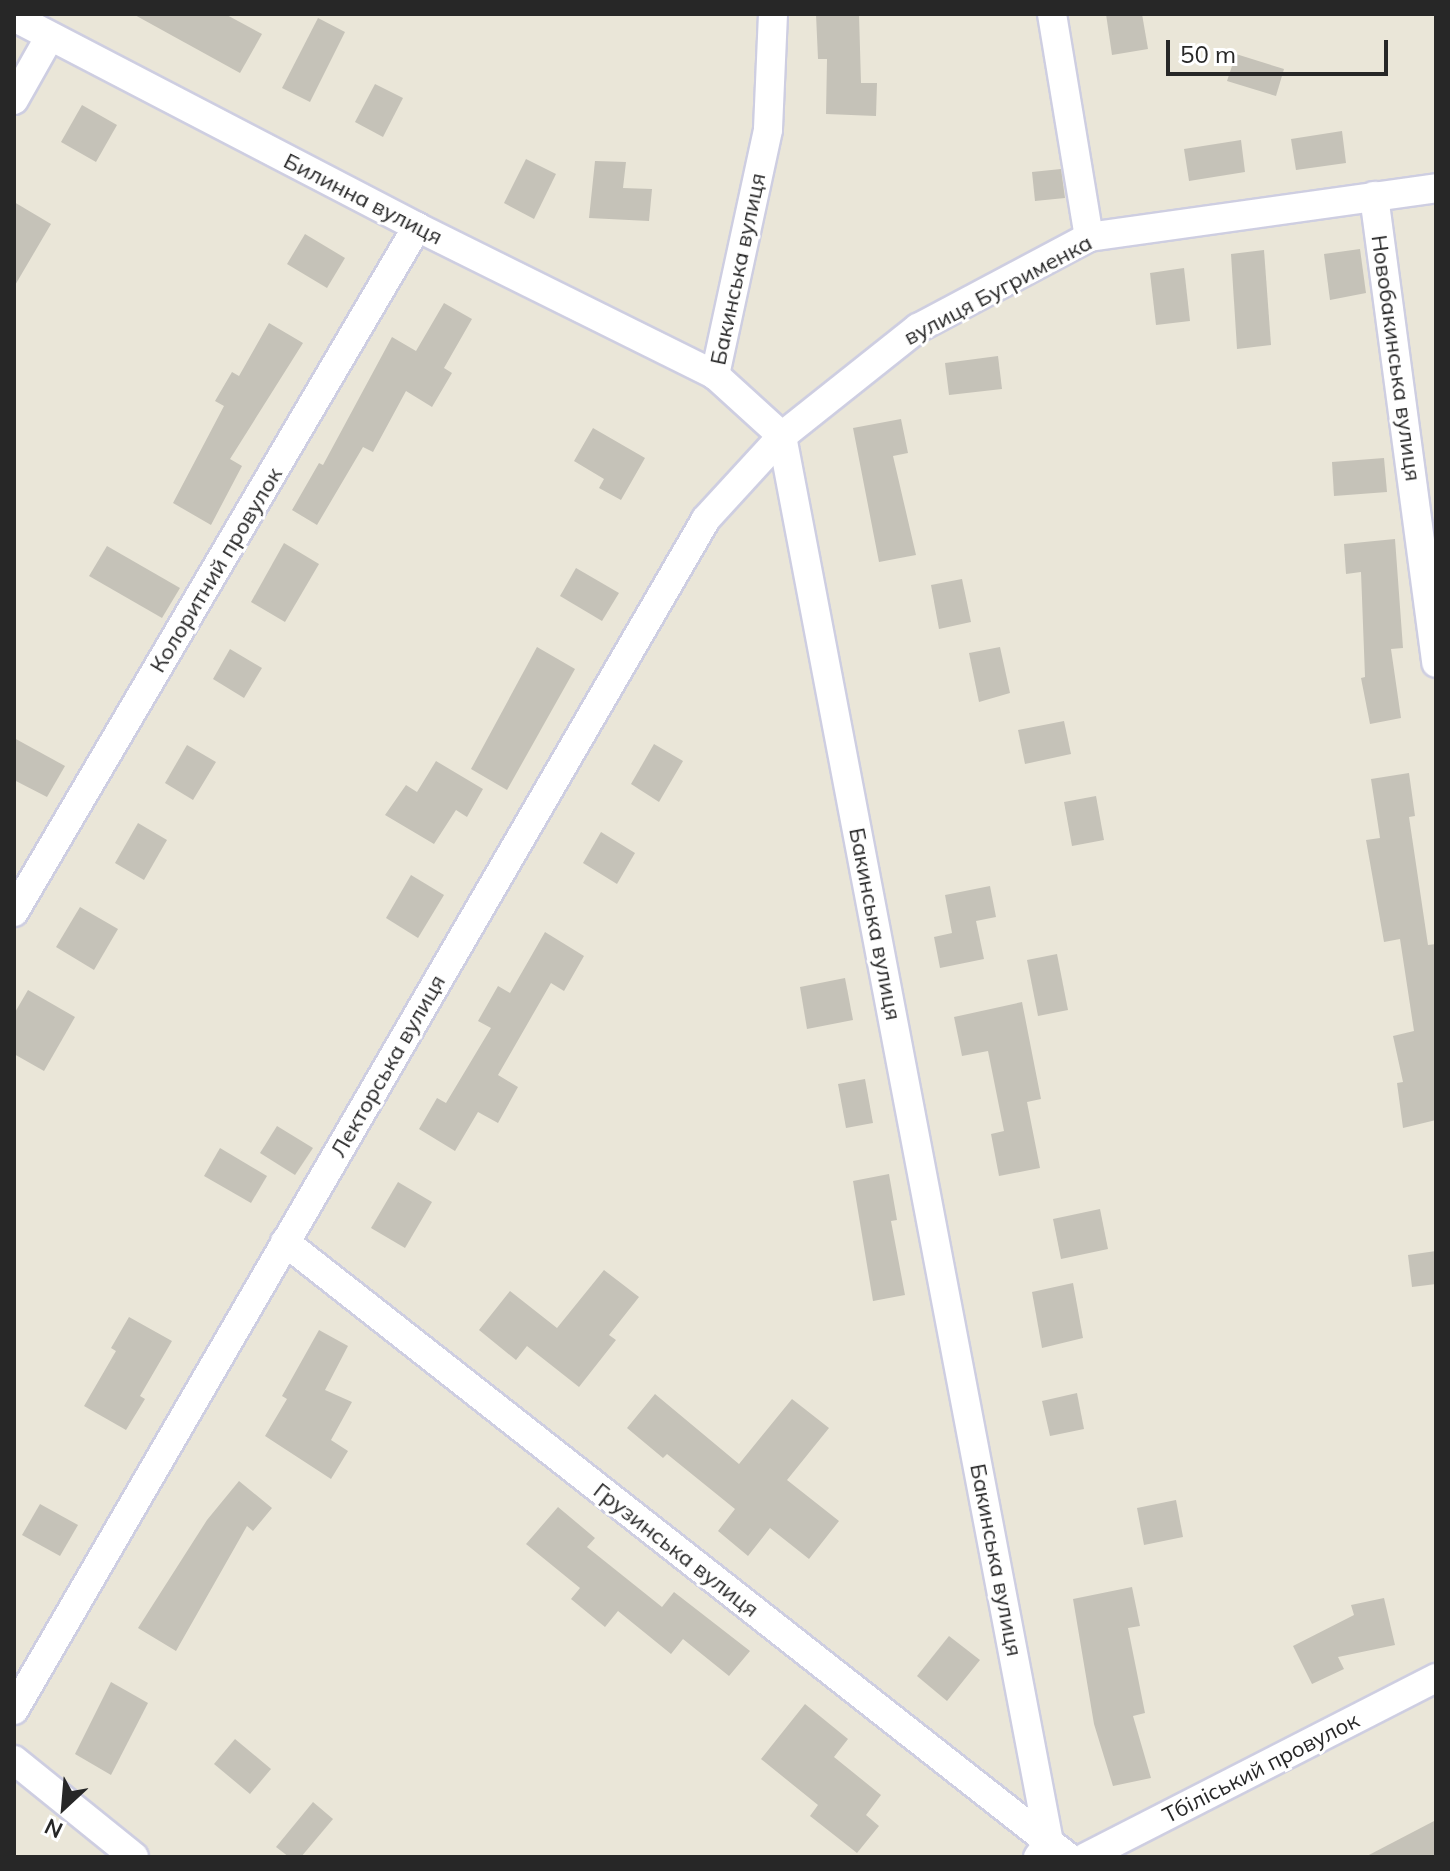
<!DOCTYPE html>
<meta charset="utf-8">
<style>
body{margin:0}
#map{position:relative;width:1450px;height:1871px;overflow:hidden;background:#eae6d8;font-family:Mulish,sans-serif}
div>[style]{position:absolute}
.building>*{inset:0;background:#c5c2b8}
.roads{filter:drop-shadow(2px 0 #cecee1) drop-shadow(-2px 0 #cecee1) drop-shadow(0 2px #cecee1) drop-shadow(0 -2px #cecee1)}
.street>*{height:28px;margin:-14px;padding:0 14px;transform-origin:14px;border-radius:14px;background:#fff}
span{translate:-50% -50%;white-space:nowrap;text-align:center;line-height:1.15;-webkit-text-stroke:6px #fff;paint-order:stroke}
.street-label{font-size:22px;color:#272727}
.frame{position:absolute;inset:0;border:16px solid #272727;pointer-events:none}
.north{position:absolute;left:24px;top:1767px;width:80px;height:80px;-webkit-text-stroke:6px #fff;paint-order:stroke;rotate:206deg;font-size:22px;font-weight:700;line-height:32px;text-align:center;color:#272727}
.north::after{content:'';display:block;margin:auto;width:28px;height:36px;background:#272727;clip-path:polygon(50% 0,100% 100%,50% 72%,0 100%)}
.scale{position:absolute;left:1166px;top:40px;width:222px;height:36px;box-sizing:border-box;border:4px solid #272727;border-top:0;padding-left:10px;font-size:24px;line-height:28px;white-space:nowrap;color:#272727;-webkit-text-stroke:6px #fff;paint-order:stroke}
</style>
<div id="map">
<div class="building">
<i style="clip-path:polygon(133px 14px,225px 14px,262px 34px,240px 73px)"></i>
<i style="clip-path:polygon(816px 14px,859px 14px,861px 83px,877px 83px,876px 116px,826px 114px,827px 59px,818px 59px)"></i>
<i style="clip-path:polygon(1106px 14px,1142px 14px,1148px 49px,1112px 55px)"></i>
<i style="clip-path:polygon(318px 18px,345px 32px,310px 102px,282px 88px)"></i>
<i style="clip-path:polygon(1236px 54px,1284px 69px,1276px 96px,1227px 81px)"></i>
<i style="clip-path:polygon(375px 84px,403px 98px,383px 137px,355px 122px)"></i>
<i style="clip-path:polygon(82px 105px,117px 125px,96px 162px,61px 142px)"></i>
<i style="clip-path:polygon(1342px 131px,1346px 163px,1296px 170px,1291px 139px)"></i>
<i style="clip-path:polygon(1241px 140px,1245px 172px,1189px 181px,1184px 149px)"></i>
<i style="clip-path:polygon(526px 159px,556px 174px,534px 219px,504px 203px)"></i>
<i style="clip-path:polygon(595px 161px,626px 162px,623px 188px,652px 189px,649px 221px,589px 218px)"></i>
<i style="clip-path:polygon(1061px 169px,1065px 198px,1035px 201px,1032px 172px)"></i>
<i style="clip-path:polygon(14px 202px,51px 224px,14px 287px)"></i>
<i style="clip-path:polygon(305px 234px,345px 258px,327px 288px,287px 264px)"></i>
<i style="clip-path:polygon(1360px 249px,1366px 293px,1330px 300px,1324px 254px)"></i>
<i style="clip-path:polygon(1264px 250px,1271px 345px,1237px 349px,1231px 254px)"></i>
<i style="clip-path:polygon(1184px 268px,1190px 321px,1156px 325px,1150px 273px)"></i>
<i style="clip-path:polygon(444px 303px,472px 319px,444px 368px,452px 373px,432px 407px,406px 391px,373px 452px,363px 447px,317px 525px,292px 510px,319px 463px,323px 465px,392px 337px,416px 351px)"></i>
<i style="clip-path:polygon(269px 323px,303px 343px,230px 459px,242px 466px,211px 525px,173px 503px,224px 406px,215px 401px,232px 372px,239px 376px)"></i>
<i style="clip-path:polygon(998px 356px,1002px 389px,949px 395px,945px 363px)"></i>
<i style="clip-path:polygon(901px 419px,908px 453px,893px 456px,916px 555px,879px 562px,853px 428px)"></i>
<i style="clip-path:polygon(593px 428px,645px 458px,621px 500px,599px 488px,604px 479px,574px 461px)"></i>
<i style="clip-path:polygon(1384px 458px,1387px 492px,1334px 496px,1332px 462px)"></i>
<i style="clip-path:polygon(1395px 539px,1403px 648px,1391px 649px,1401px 718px,1370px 724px,1361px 678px,1365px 677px,1361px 572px,1346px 574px,1344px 544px)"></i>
<i style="clip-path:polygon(284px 543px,319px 564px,285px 622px,251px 602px)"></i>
<i style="clip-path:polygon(107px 546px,180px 588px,162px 618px,89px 576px)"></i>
<i style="clip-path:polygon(576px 568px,619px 593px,602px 621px,560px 596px)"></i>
<i style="clip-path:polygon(962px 579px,971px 622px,939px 629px,931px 585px)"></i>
<i style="clip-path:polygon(537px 647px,575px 669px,507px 790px,471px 769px)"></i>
<i style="clip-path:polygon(1000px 647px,1010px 693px,979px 702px,969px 653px)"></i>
<i style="clip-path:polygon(230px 649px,262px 668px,244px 698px,213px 679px)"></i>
<i style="clip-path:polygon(1064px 721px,1071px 754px,1025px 764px,1018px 730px)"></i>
<i style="clip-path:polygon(14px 738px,65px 766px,47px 797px,14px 780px)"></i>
<i style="clip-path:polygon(654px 744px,683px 761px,659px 802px,631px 784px)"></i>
<i style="clip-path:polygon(187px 745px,216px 762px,193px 800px,165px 783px)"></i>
<i style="clip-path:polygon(436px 761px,483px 789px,467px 817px,456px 810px,434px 844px,385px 815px,406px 785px,417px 792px)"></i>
<i style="clip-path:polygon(1409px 773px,1415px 816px,1409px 817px,1428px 945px,1436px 944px,1436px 1120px,1403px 1128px,1397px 1083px,1403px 1082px,1393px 1036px,1414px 1031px,1400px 939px,1384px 942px,1366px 840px,1380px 838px,1371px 779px)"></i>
<i style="clip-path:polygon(1096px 796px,1104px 840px,1072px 846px,1064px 802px)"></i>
<i style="clip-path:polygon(138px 823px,167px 840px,144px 880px,115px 863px)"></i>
<i style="clip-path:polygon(601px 832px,635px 853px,617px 884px,583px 863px)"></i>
<i style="clip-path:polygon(411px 875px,444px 895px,418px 938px,386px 918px)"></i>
<i style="clip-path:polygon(990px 886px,996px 917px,976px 921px,984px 959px,940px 968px,934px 937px,952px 933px,945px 895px)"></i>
<i style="clip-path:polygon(80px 907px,118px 929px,94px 970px,56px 947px)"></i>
<i style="clip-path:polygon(545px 932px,584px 956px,564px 991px,551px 983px,498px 1075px,518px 1087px,498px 1123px,478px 1112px,455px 1151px,419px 1129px,437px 1098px,446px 1103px,491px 1028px,478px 1021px,498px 986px,510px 993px)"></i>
<i style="clip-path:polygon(1057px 954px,1068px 1010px,1038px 1016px,1027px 960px)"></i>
<i style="clip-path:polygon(845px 978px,853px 1020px,807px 1029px,800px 987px)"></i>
<i style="clip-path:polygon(28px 990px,75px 1017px,44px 1071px,14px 1054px,14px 1014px)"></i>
<i style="clip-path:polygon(1022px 1002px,1041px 1099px,1027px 1102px,1040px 1168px,999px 1176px,991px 1134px,1004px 1131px,988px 1051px,962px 1056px,954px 1017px)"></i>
<i style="clip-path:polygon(865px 1079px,873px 1123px,846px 1128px,838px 1084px)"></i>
<i style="clip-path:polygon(277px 1126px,313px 1148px,295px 1175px,260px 1153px)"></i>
<i style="clip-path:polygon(220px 1148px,267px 1176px,251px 1203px,204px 1176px)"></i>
<i style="clip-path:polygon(889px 1174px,897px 1220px,891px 1221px,905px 1295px,873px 1301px,853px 1181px)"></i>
<i style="clip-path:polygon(398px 1182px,432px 1202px,405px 1248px,371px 1228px)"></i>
<i style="clip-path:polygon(1100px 1209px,1108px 1249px,1061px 1259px,1053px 1219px)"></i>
<i style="clip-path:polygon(1436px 1251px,1436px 1284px,1412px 1287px,1408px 1255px)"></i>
<i style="clip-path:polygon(604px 1270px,639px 1297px,609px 1335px,616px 1340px,579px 1387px,527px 1346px,516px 1360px,479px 1330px,510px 1291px,557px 1328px)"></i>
<i style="clip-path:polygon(1073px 1283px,1083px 1338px,1042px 1348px,1032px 1292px)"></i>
<i style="clip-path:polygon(129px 1317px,172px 1341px,140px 1396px,145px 1399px,126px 1430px,84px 1406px,116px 1351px,111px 1348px)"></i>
<i style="clip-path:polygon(319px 1330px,348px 1346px,325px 1390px,352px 1402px,331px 1440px,348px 1451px,331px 1479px,265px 1436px,287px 1399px,282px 1396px)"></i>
<i style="clip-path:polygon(1077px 1393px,1084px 1429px,1050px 1436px,1042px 1401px)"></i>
<i style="clip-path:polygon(655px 1394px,739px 1464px,792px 1399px,829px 1428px,787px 1480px,839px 1521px,809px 1559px,770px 1528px,748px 1556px,718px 1531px,735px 1509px,667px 1454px,663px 1458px,627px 1428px)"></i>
<i style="clip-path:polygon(239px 1481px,272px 1508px,253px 1531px,247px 1526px,176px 1651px,138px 1628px,207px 1520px)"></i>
<i style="clip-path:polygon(1176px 1500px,1183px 1537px,1144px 1545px,1137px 1508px)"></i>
<i style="clip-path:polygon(40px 1504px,78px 1525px,60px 1556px,22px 1535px)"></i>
<i style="clip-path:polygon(558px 1507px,595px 1538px,587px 1547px,662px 1607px,674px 1592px,750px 1651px,729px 1676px,683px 1639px,671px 1654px,618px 1611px,605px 1627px,571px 1599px,580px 1588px,526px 1544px)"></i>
<i style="clip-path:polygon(1132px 1587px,1140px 1626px,1128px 1628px,1145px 1713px,1133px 1716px,1151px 1778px,1113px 1786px,1094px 1724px,1073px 1599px)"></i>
<i style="clip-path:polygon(1384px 1598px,1395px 1645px,1338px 1657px,1344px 1669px,1312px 1684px,1293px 1646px,1354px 1615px,1351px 1605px)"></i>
<i style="clip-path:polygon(949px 1636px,980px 1660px,947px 1701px,917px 1676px)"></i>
<i style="clip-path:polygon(111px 1682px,148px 1703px,111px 1775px,75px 1754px)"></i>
<i style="clip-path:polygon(805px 1704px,848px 1739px,834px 1757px,881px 1795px,866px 1815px,879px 1826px,857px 1853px,810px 1816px,818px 1805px,761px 1759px)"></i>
<i style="clip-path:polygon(235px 1739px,271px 1769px,250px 1794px,214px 1764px)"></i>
<i style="clip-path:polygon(313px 1802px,333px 1819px,301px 1857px,289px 1857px,276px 1847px)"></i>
<i style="clip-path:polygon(1436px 1820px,1436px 1857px,1365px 1857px)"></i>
</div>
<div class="roads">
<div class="street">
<i style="left:773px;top:14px;width:116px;rotate:92.5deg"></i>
<i style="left:768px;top:130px;width:251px;rotate:102.2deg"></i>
<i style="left:715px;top:375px;width:91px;rotate:42.3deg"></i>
<i style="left:782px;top:436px;width:1431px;rotate:79.25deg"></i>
<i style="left:1049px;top:1842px;width:19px;rotate:126deg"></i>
<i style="left:1052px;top:14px;width:226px;rotate:80.6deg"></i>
<i style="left:14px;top:17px;width:454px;rotate:27.5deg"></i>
<i style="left:417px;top:227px;width:333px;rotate:26.4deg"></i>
<i style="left:14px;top:100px;width:73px;rotate:-60.6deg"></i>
<i style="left:1374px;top:196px;width:471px;rotate:82.4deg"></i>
<i style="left:14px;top:912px;width:795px;rotate:-59.53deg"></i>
<i style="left:285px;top:1242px;width:996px;rotate:38.15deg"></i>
<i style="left:14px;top:1710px;width:1377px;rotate:-59.84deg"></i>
<i style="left:706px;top:519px;width:113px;rotate:-47.5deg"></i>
<i style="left:782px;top:436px;width:174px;rotate:-38.5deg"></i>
<i style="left:918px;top:328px;width:194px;rotate:-28deg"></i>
<i style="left:1089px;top:237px;width:350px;rotate:-8deg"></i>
<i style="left:14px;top:1760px;width:154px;rotate:38.9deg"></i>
<i style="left:1086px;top:1857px;width:393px;rotate:-27.1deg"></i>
</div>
</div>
<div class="street-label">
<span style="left:363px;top:199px;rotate:27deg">Билинна вулиця</span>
<span style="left:738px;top:269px;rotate:-78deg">Бакинська вулиця</span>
<span style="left:998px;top:290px;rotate:-28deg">вулиця Бугрименка</span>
<span style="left:1396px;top:358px;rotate:82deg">Новобакинська вулиця</span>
<span style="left:216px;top:570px;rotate:-59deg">Колоритний провулок</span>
<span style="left:875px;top:924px;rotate:79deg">Бакинська вулиця</span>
<span style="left:388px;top:1066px;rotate:-60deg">Лекторська вулиця</span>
<span style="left:676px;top:1550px;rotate:38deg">Грузинська вулиця</span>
<span style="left:996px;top:1560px;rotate:79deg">Бакинська вулиця</span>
<span style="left:1261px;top:1768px;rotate:-27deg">Тбіліський провулок</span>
</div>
<div class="frame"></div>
<div class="north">N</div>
<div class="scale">50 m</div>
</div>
